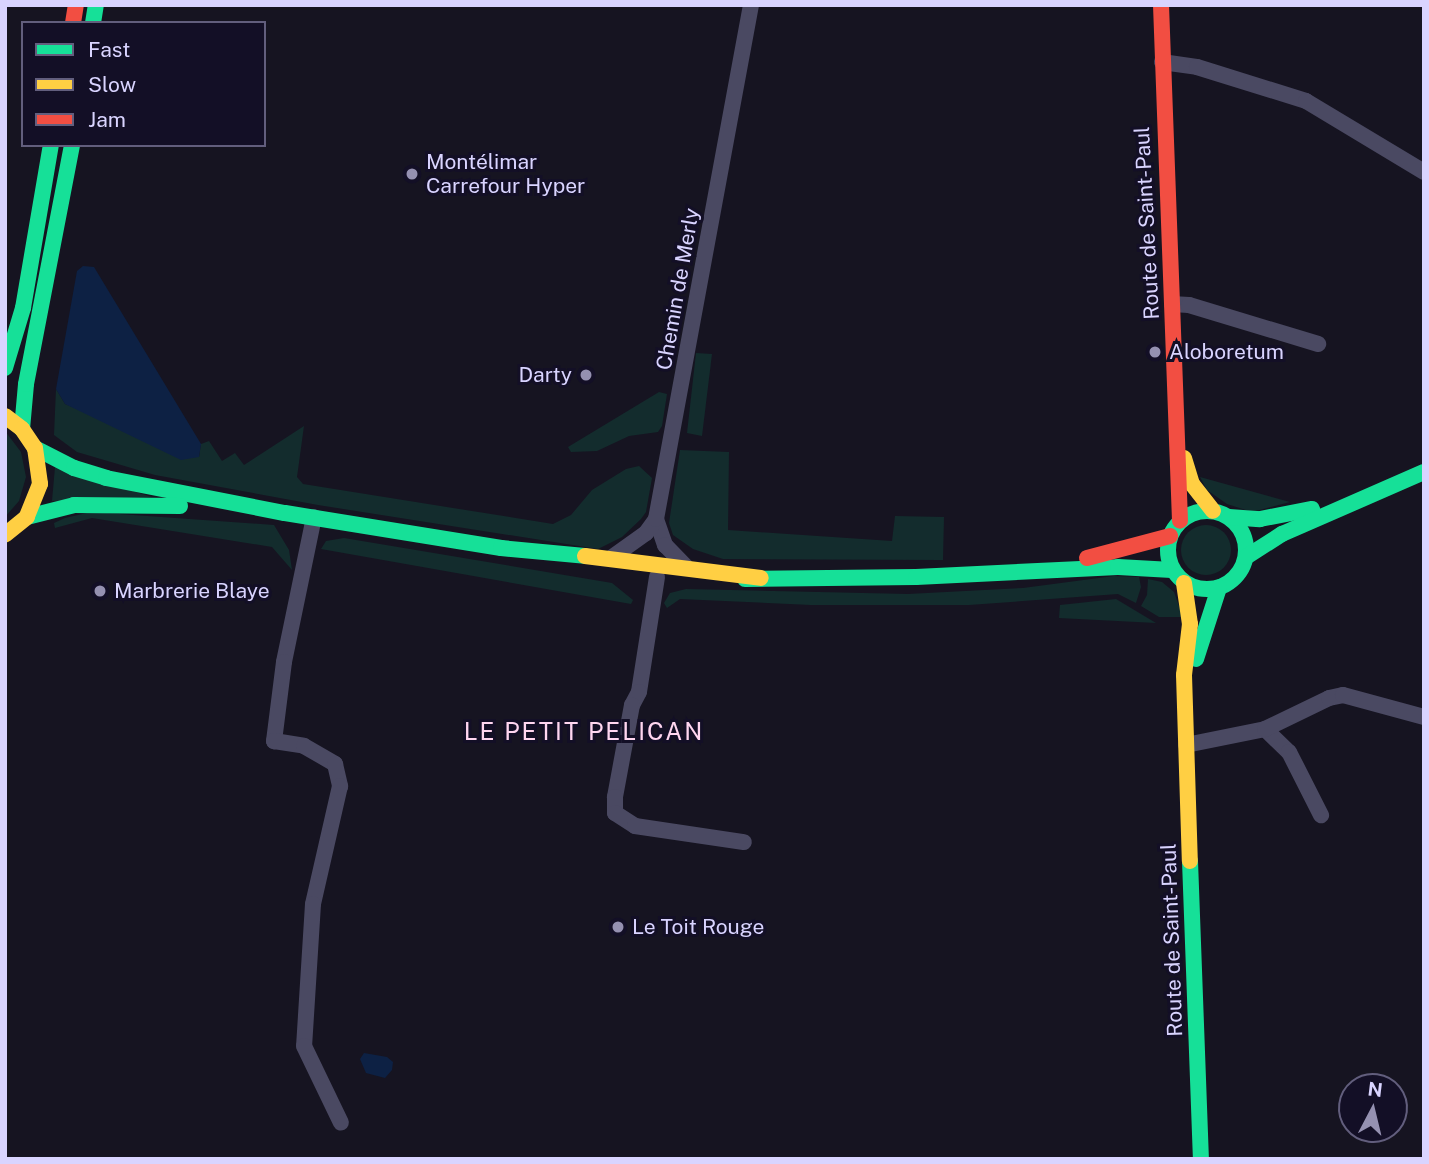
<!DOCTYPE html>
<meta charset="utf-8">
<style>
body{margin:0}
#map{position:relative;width:1429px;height:1164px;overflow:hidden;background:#161421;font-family:"Public Sans",sans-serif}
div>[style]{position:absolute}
.green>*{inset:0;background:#132c2d}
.round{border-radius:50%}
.water>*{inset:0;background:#0d2144}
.street>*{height:16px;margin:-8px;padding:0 8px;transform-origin:8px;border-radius:8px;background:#4a4962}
.fast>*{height:16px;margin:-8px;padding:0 8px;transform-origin:8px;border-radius:8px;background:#16e098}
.fast>.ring{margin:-8px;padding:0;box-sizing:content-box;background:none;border:16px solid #16e098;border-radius:50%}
.slow>*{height:16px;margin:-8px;padding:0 8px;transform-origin:8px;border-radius:8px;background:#ffcf43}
.jam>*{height:16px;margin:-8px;padding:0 8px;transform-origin:8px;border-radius:8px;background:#f24e42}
.dots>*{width:19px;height:19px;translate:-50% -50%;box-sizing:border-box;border:4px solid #130f26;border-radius:50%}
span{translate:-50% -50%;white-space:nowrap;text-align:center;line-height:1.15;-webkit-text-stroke:6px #130f26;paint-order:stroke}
.poi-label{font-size:21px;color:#d9d4ff}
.left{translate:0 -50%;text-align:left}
.right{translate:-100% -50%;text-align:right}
.street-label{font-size:21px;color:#d9d4ff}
.quarter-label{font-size:24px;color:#ffd6f0;letter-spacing:2px}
.frame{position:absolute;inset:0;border:7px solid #d9d4ff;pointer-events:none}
.legend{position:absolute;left:21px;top:21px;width:245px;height:126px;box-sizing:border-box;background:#130f26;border:2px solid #625e7d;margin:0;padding:9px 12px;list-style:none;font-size:21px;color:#d9d4ff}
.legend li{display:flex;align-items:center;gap:14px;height:35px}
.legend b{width:35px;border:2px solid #625e7d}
.north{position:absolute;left:1338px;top:1073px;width:70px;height:70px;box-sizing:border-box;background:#130f26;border:2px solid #625e7d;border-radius:50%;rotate:7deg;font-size:19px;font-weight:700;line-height:28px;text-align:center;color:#d9d4ff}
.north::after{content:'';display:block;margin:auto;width:24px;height:32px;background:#9591b1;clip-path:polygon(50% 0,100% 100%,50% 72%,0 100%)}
</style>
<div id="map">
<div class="green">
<i style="clip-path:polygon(696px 353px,712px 354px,702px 436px,687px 433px)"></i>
<i style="clip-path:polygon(56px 389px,65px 404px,199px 457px,201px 444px,209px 441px,222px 461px,235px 453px,244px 465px,304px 426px,297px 477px,303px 484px,553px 524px,571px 515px,592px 490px,626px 469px,639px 466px,652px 478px,646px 512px,641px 519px,622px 537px,598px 549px,318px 505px,155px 475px,77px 452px,54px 435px)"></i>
<i style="clip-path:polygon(659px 392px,667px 394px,662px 426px,658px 432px,629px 436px,597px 451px,571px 452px,568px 447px)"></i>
<i style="clip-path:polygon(5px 431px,21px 452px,26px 477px,19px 501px,5px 517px)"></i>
<i style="clip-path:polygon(680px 450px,729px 452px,728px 530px,892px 541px,895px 516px,944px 517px,943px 560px,723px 559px,693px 549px,673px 535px,669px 523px)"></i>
<i style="clip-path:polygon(55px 467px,152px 497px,52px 501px)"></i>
<i style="clip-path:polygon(1200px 477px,1290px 502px,1252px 512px,1227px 504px,1207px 490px)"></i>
<i style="clip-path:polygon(91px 512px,274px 525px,289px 550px,292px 570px,272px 547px,92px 518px,55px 528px,54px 523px,65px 518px)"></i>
<i class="round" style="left:1181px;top:525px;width:50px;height:50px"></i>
<i style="clip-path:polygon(344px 538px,612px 583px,633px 600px,631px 604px,321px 549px,326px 541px)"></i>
<i style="clip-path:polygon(1114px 576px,1139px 577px,1141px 587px,1136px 603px,1118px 594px,969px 605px,811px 605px,680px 599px,667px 608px,664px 603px,670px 593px,686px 589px,908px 594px,1023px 588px)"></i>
<i style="clip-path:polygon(1148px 579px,1162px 582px,1174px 592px,1183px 617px,1159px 617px,1141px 606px,1147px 595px)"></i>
<i style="clip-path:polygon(1116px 599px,1156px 623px,1059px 618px,1060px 605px)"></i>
</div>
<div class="water">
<i style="clip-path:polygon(83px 266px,94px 267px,201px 444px,199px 457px,181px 460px,65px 404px,56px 389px,77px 271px)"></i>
<i style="clip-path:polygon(364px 1053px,387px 1057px,393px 1062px,392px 1070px,385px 1078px,366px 1073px,360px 1059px)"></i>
</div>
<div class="street">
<i style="left:1162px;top:62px;width:35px;rotate:8deg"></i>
<i style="left:1197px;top:67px;width:114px;rotate:17.3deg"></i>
<i style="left:1306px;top:101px;width:138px;rotate:31deg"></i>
<i style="left:1172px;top:304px;width:17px;rotate:3deg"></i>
<i style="left:1189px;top:305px;width:135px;rotate:16.8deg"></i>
<i style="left:314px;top:517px;width:148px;rotate:101.7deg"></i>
<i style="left:284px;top:662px;width:80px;rotate:97.2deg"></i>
<i style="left:274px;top:741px;width:30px;rotate:9deg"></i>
<i style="left:304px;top:746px;width:36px;rotate:30deg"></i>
<i style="left:335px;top:764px;width:23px;rotate:77deg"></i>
<i style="left:340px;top:786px;width:121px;rotate:102.9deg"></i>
<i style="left:313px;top:904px;width:142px;rotate:93.6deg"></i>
<i style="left:304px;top:1046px;width:85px;rotate:64.3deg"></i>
<i style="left:656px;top:519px;width:28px;rotate:71deg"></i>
<i style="left:665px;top:545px;width:30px;rotate:46deg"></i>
<i style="left:611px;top:558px;width:43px;rotate:-35.5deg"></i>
<i style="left:646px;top:533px;width:17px;rotate:-54deg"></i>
<i style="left:656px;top:519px;width:523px;rotate:-79.53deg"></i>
<i style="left:657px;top:577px;width:116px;rotate:98.9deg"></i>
<i style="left:639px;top:692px;width:15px;rotate:118deg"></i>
<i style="left:632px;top:705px;width:94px;rotate:100.5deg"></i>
<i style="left:615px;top:797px;width:16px;rotate:90deg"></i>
<i style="left:615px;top:813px;width:24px;rotate:33deg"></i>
<i style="left:635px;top:826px;width:110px;rotate:8.4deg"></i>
<i style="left:1265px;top:729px;width:33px;rotate:44deg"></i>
<i style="left:1289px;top:752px;width:71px;rotate:63.1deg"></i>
<i style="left:1186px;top:745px;width:81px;rotate:-11.4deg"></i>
<i style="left:1265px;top:729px;width:71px;rotate:-25.8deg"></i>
<i style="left:1329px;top:698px;width:14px;rotate:-12deg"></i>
<i style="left:1343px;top:695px;width:84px;rotate:15.2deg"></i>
</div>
<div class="fast">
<i style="left:93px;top:23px;width:18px;rotate:-81deg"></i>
<i style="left:5px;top:368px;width:63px;rotate:-73.3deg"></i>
<i style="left:23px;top:308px;width:165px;rotate:-80.3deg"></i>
<i style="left:22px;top:429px;width:45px;rotate:-84.9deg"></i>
<i style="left:26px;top:384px;width:243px;rotate:-79.1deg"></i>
<i style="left:35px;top:448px;width:44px;rotate:27.1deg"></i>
<i style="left:74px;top:468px;width:34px;rotate:17deg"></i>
<i style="left:106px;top:478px;width:182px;rotate:11.1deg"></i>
<i style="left:285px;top:513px;width:219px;rotate:9.2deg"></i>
<i style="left:501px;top:548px;width:84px;rotate:5.4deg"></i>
<i class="ring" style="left:1168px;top:511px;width:62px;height:62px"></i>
<i style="left:27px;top:517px;width:49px;rotate:-14.3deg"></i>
<i style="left:74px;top:505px;width:106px;rotate:0.5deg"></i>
<i style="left:1229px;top:517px;width:31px;rotate:4deg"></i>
<i style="left:1260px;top:519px;width:53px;rotate:-10.9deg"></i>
<i style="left:1246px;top:557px;width:43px;rotate:-32.6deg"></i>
<i style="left:1282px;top:534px;width:155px;rotate:-23.6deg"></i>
<i style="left:745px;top:579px;width:171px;rotate:-0.7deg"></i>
<i style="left:916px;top:577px;width:202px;rotate:-2.8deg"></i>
<i style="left:1118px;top:567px;width:54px;rotate:3.2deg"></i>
<i style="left:1196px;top:659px;width:75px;rotate:-72.1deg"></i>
<i style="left:1190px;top:861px;width:298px;rotate:87.9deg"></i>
</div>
<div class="slow">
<i style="left:5px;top:416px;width:21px;rotate:37deg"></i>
<i style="left:22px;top:429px;width:23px;rotate:56deg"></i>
<i style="left:35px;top:448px;width:36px;rotate:82deg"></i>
<i style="left:40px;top:484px;width:35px;rotate:112deg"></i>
<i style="left:27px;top:517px;width:28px;rotate:141deg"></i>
<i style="left:1184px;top:458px;width:27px;rotate:73deg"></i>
<i style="left:1192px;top:484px;width:34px;rotate:52deg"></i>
<i style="left:585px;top:556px;width:177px;rotate:7.1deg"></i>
<i style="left:1184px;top:583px;width:41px;rotate:81.7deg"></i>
<i style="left:1190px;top:624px;width:51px;rotate:96.7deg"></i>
<i style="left:1184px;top:675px;width:186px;rotate:88.2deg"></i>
</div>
<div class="jam">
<i style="left:1161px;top:5px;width:516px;rotate:87.89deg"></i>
<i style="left:73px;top:23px;width:18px;rotate:-81deg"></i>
<i style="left:1087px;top:558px;width:86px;rotate:-14.8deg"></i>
</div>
<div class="dots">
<i style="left:412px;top:174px;background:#9591b1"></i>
<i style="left:1155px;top:352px;background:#9591b1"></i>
<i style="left:586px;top:375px;background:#9591b1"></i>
<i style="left:100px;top:591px;background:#9591b1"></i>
<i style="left:618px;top:927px;background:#9591b1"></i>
</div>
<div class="poi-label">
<span class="left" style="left:426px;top:174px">Montélimar<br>Carrefour Hyper</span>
<span class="left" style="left:1169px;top:352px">Aloboretum</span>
<span class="right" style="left:572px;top:375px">Darty</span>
<span class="left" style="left:114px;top:591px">Marbrerie Blaye</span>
<span class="left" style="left:632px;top:927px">Le Toit Rouge</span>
</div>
<div class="street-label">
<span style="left:1147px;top:223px;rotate:-93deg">Route de Saint-Paul</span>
<span style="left:678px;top:289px;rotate:-80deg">Chemin de Merly</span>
<span style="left:1172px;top:940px;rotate:-92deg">Route de Saint-Paul</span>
</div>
<div class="quarter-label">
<span style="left:584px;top:732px">LE PETIT PELICAN</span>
</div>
<div class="frame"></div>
<ul class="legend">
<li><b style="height:9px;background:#16e098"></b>Fast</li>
<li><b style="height:9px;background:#ffcf43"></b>Slow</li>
<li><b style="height:9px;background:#f24e42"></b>Jam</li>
</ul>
<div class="north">N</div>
</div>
